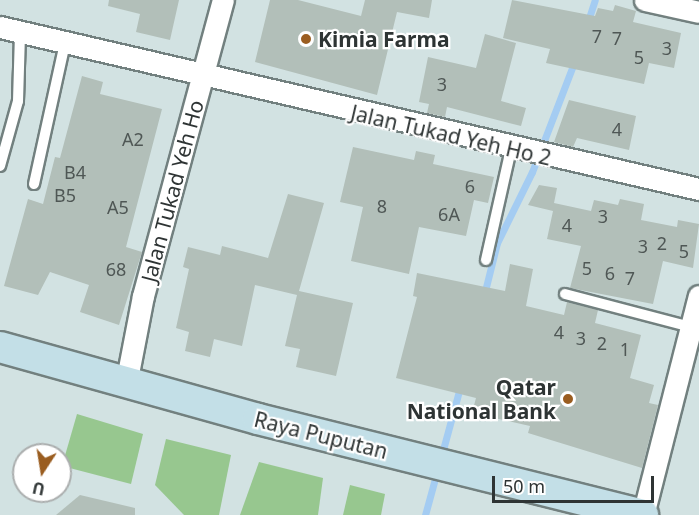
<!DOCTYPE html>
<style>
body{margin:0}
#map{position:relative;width:699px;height:515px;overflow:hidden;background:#d2e2e2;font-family:"Noto Sans",sans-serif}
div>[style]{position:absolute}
.green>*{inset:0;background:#97c78f}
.stream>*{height:7px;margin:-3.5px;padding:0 3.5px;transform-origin:3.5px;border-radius:3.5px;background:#a4ccf2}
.building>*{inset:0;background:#b2bfb9}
.roads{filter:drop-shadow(2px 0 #72807f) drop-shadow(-2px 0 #72807f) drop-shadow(0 2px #72807f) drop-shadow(0 -2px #72807f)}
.service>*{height:10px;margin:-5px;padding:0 5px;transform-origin:5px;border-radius:5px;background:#fff}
.minor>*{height:21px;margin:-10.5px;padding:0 10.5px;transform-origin:10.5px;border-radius:10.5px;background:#fff}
.secondary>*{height:30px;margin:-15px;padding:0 15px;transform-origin:15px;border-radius:15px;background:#c3dfe7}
.dots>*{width:16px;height:16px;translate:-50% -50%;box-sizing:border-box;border:3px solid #fff;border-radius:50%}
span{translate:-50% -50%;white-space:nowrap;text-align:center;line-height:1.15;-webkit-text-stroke:4.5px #fff;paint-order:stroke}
.number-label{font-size:18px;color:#4f5755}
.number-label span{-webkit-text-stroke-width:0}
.poi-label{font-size:21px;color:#2e3434;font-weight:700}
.left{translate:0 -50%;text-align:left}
.right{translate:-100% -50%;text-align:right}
.street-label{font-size:21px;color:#2e3434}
.north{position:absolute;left:12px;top:443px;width:60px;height:60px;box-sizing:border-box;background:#fff;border:2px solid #abaeae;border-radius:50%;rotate:192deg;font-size:16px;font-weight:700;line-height:24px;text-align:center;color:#2e3434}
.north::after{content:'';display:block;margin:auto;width:21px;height:27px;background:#9a5d20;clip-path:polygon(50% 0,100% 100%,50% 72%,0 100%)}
.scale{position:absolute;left:492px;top:476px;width:162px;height:27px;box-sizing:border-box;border:3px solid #2e3434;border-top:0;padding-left:8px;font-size:18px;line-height:21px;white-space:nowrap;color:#2e3434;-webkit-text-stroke:4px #fff;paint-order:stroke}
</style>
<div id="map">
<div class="green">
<i style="clip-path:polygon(77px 414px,143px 434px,131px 484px,62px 466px)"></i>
<i style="clip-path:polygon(166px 439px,231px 455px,219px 515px,184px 515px,155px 485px)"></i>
<i style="clip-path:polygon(259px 462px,323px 478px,318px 515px,240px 515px)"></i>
<i style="clip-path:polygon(350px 485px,385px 494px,381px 515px,343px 515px)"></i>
</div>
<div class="stream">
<i style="left:587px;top:24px;width:25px;rotate:-72deg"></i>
<i style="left:484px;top:295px;width:54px;rotate:-76deg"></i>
<i style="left:497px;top:243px;width:79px;rotate:-63.8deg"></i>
<i style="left:532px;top:172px;width:120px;rotate:-69deg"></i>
<i style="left:441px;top:457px;width:73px;rotate:-74.8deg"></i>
<i style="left:425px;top:515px;width:46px;rotate:-74.7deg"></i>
</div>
<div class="building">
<i style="clip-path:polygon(109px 0,179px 0,170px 40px,136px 32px,140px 14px,108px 6px)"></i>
<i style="clip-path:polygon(270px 0,298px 0,361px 16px,365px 0,432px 0,429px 18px,397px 12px,377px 95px,255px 62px)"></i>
<i style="clip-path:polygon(512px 0,595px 16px,598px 8px,613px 11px,615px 5px,636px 11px,633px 22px,681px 33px,674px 68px,649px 63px,644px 84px,546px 63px,550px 49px,503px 38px)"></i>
<i style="clip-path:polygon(485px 34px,516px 43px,501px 101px,526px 108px,521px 126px,447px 107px,445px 117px,427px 113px,429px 104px,419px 102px,428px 57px,476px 68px)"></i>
<i style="clip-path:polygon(82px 76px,103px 82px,100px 94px,162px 109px,126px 247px,142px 252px,119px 325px,80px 312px,89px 285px,50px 272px,38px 295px,4px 286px,28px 199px,43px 204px,55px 157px,60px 158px)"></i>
<i style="clip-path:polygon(569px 100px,636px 116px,629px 150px,577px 138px,573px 147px,554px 142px)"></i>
<i style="clip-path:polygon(353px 147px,414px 160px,416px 151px,435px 155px,433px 164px,494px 177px,488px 203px,474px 200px,466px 236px,419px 227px,409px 274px,351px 261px,363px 207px,340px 202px)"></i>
<i style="clip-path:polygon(539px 185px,557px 188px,554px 203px,591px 211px,594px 200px,618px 205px,620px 199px,644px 204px,641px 220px,677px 227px,678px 220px,699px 224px,693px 268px,663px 261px,653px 304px,570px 288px,581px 246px,547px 239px,553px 211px,528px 205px)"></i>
<i style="clip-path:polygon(288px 194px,324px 203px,299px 291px,353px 303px,336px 376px,296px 367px,300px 349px,285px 346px,297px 295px,255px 285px,242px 346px,214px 339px,210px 357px,185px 351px,189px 332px,176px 328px,189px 269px,183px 267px,188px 247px,220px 255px,222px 246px,268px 258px)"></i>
<i style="clip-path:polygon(510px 264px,533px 269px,526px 306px,564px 315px,567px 302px,598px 310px,595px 323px,641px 335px,630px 378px,654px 385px,649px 403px,658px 405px,642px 468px,528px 433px,530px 426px,472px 413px,476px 398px,396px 378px,417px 297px,413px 296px,417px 273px,505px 291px)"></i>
<i style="clip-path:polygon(80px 495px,135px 508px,135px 515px,56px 515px)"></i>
</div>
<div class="roads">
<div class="service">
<i style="left:0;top:166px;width:67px;rotate:-74.5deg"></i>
<i style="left:18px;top:101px;width:69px;rotate:-88.3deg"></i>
<i style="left:34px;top:184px;width:144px;rotate:-77.6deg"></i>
<i style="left:486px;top:260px;width:114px;rotate:-77.3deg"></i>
<i style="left:565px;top:294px;width:130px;rotate:14.7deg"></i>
</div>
<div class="minor">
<i style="left:645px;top:0;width:55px;rotate:12.5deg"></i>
<i style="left:0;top:27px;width:718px;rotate:13.05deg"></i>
<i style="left:126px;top:384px;width:90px;rotate:-79.1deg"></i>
<i style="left:143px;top:296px;width:307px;rotate:-74.9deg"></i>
<i style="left:643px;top:515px;width:226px;rotate:-75.7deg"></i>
</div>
<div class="secondary">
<i style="left:0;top:347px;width:268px;rotate:15.6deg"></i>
<i style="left:258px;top:419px;width:397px;rotate:14deg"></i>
</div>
</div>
<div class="dots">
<i style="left:306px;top:39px;background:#9a5d20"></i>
<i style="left:568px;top:399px;background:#9a5d20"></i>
</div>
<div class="number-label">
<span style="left:597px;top:36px">7</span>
<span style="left:617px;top:38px">7</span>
<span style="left:667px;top:48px">3</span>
<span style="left:639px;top:57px">5</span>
<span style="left:442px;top:84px">3</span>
<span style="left:617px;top:129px">4</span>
<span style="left:133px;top:139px">A2</span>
<span style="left:75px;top:172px">B4</span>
<span style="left:470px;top:186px">6</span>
<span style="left:65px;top:195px">B5</span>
<span style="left:382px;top:206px">8</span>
<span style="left:118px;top:207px">A5</span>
<span style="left:449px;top:214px">6A</span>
<span style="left:603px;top:216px">3</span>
<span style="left:567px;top:225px">4</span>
<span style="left:662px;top:243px">2</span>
<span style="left:643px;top:246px">3</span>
<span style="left:684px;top:251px">5</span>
<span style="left:587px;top:268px">5</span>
<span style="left:116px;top:269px">68</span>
<span style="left:610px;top:273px">6</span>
<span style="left:630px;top:278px">7</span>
<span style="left:559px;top:332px">4</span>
<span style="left:581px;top:338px">3</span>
<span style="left:602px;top:343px">2</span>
<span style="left:625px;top:349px">1</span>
</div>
<div class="poi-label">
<span class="left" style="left:318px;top:39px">Kimia Farma</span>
<span class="right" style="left:556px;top:399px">Qatar<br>National Bank</span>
</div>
<div class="street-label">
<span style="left:451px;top:135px;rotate:13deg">Jalan Tukad Yeh Ho 2</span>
<span style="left:172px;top:191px;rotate:-75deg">Jalan Tukad Yeh Ho</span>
<span style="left:321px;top:435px;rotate:14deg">Raya Puputan</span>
</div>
<div class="north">U</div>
<div class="scale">50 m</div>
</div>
